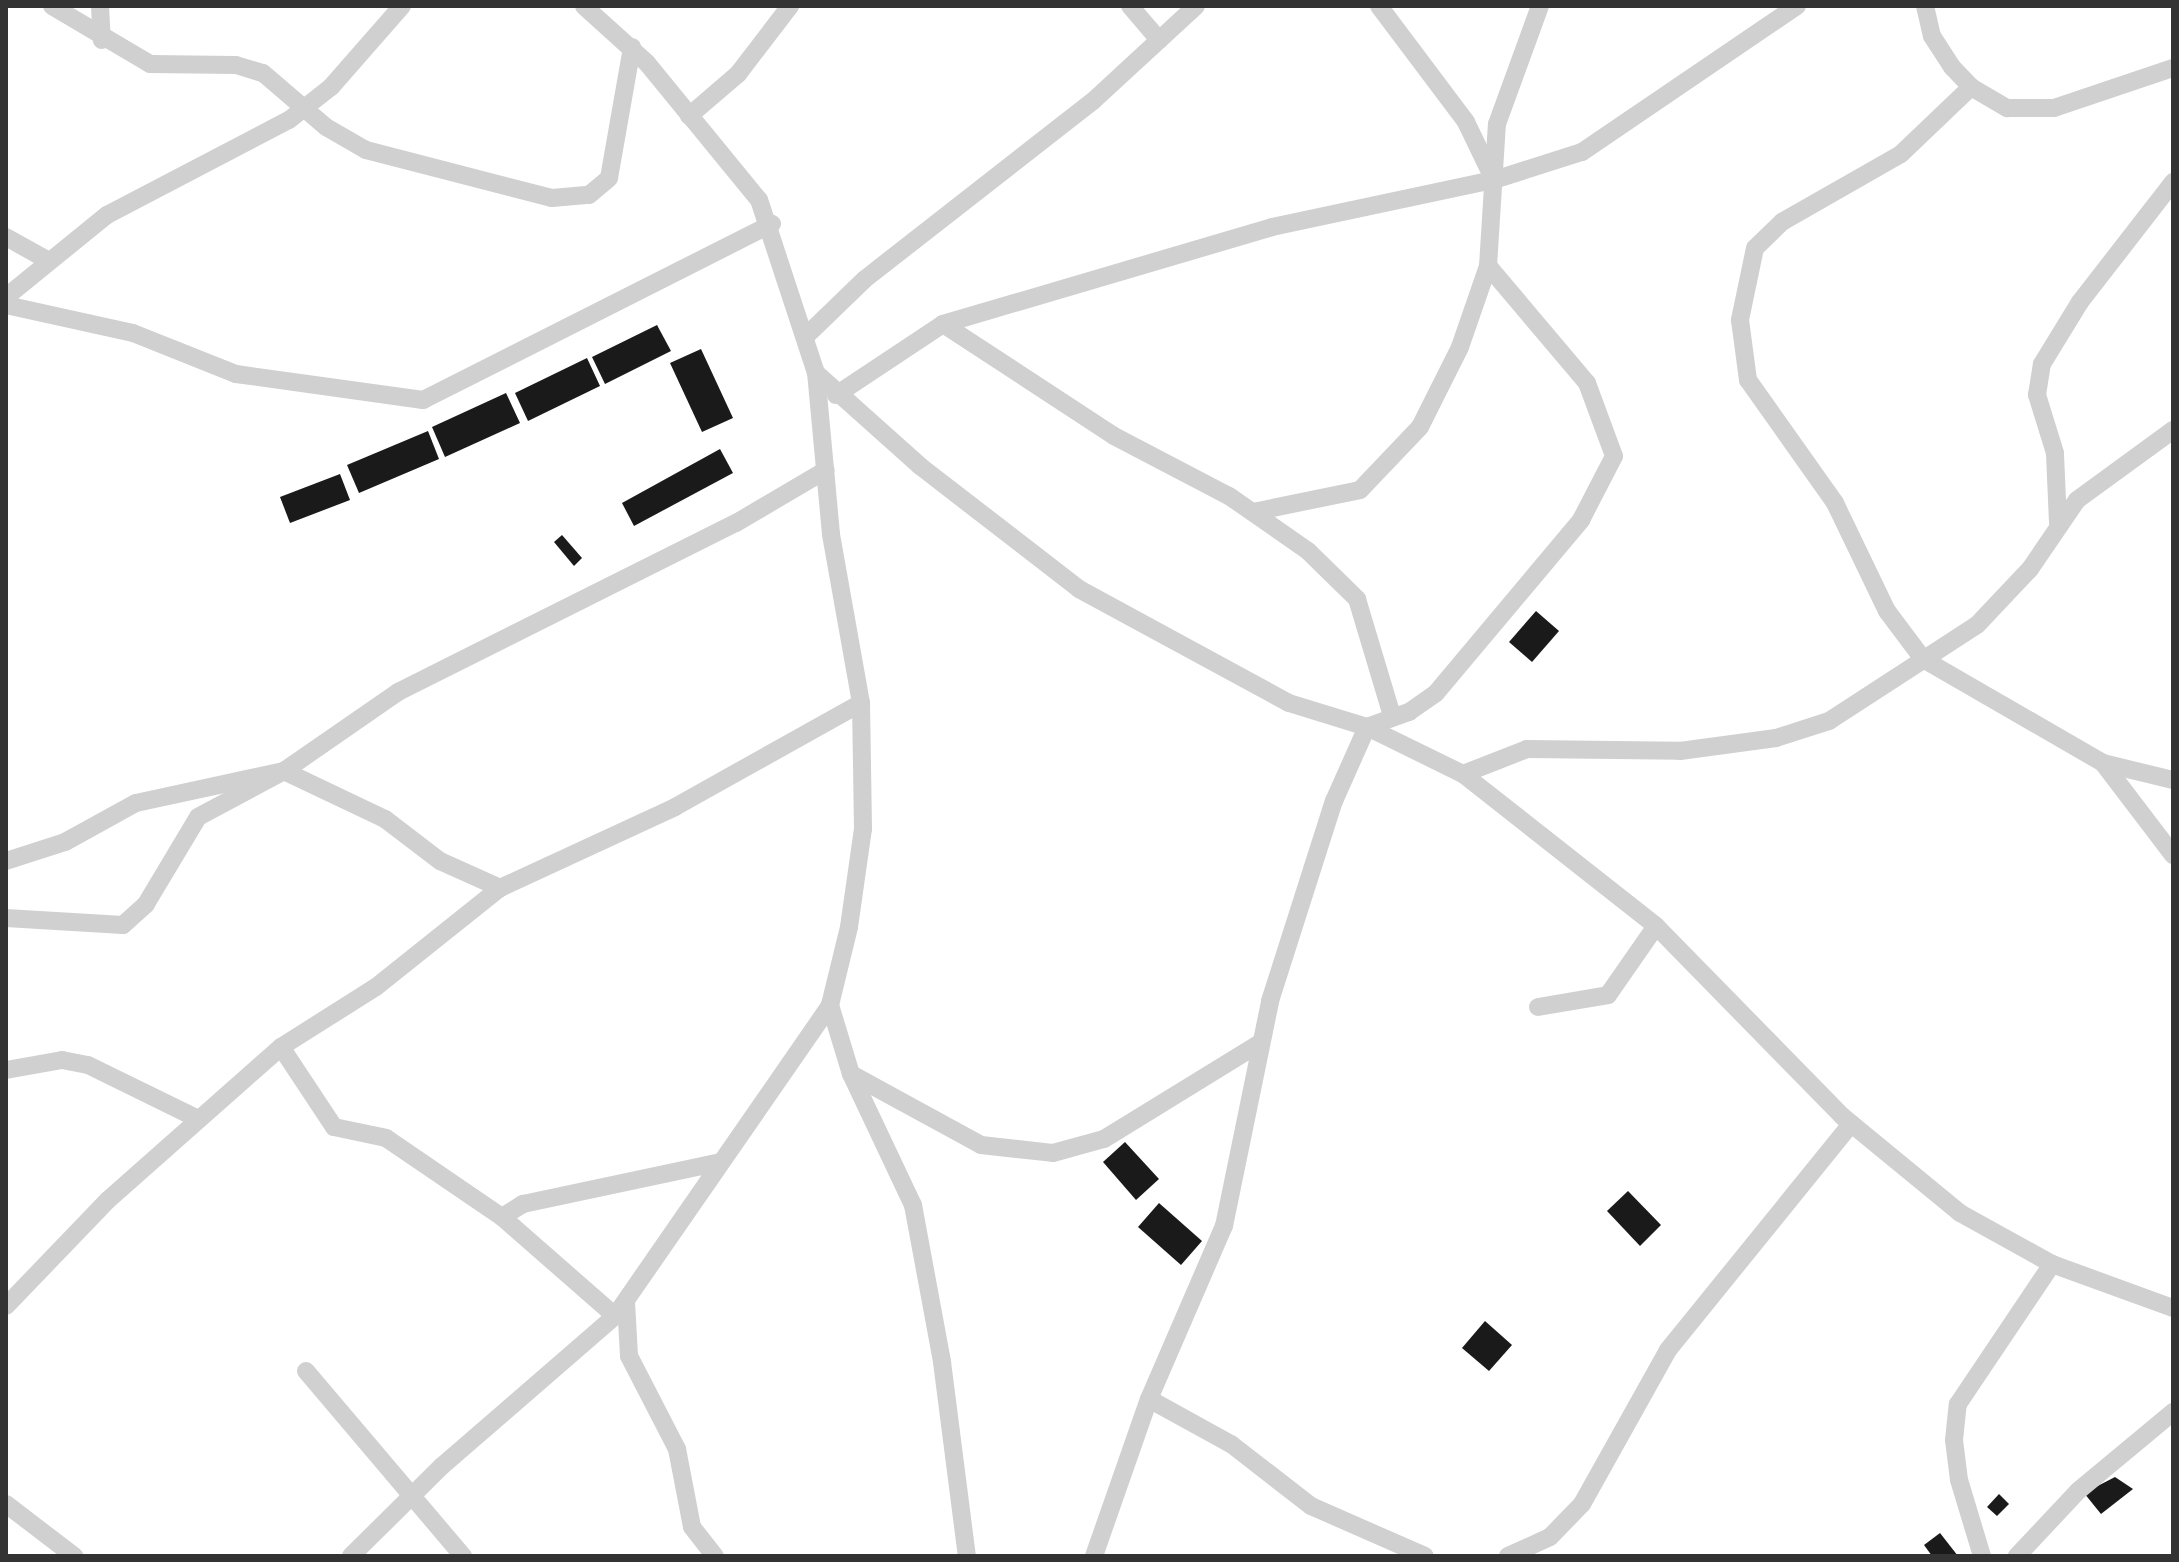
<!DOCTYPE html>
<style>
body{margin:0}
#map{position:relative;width:2179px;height:1562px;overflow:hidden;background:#fff;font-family:Roboto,sans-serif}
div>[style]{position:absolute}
.building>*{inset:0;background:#1a1a1a}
.minor>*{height:18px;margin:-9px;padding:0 9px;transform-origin:9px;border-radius:9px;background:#d0d0d0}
span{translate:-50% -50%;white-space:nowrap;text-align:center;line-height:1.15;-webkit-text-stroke:8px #fff;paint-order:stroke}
.frame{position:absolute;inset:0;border:8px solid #333;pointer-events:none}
</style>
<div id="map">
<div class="building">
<i style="clip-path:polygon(657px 325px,671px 351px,605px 384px,592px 357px)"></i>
<i style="clip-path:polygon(701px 349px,733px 418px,702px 432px,670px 363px)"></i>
<i style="clip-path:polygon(587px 358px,600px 386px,528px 421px,515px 393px)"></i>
<i style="clip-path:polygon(506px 393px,520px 423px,445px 457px,432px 427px)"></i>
<i style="clip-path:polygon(428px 431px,439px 459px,359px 493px,347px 465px)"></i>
<i style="clip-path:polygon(720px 449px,733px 473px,634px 526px,622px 503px)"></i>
<i style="clip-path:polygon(340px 474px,350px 500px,290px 523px,280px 497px)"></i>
<i style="clip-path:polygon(562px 535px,582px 558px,574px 566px,554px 542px)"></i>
<i style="clip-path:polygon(1536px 611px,1559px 631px,1532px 662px,1509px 642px)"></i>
<i style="clip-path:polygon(1125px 1142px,1159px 1179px,1136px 1200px,1103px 1162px)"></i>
<i style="clip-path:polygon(1628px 1191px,1661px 1225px,1640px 1246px,1607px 1211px)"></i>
<i style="clip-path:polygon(1159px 1203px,1202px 1241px,1181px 1265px,1138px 1227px)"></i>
<i style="clip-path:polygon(1485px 1321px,1512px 1345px,1489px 1371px,1462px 1348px)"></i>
<i style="clip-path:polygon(2115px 1477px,2133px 1489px,2101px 1514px,2084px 1493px)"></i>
<i style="clip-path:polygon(1999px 1494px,2009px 1504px,1997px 1516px,1987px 1507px)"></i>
<i style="clip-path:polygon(1940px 1533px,1958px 1556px,1932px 1556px,1924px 1545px)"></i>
</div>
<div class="minor">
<i style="left:52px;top:6px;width:114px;rotate:30.6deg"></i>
<i style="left:150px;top:64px;width:86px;rotate:0.7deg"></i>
<i style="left:236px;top:65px;width:28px;rotate:17deg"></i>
<i style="left:263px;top:73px;width:83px;rotate:40.6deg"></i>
<i style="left:326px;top:127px;width:46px;rotate:29.9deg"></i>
<i style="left:366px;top:150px;width:192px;rotate:14.5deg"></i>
<i style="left:552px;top:198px;width:37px;rotate:-5deg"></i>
<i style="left:589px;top:195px;width:26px;rotate:-40deg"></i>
<i style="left:609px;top:178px;width:133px;rotate:-80deg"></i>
<i style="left:100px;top:6px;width:34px;rotate:87deg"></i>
<i style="left:1130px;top:6px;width:45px;rotate:49.5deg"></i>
<i style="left:1379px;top:6px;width:145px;rotate:53.1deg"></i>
<i style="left:1466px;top:122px;width:62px;rotate:64.3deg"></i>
<i style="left:1925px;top:6px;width:31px;rotate:77deg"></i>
<i style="left:1932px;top:36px;width:37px;rotate:57deg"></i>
<i style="left:1952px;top:67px;width:28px;rotate:46deg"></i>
<i style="left:1971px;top:87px;width:42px;rotate:30.3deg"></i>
<i style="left:2007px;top:108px;width:47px"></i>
<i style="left:2054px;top:108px;width:126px;rotate:-18.6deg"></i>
<i style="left:1971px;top:87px;width:97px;rotate:136.3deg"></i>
<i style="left:1901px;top:154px;width:137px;rotate:150.3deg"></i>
<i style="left:1782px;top:222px;width:37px;rotate:136deg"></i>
<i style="left:1755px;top:248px;width:74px;rotate:101.8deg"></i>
<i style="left:1740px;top:320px;width:61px;rotate:82.4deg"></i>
<i style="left:1748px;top:380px;width:151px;rotate:54.7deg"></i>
<i style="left:1835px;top:503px;width:120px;rotate:64.3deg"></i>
<i style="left:1887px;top:611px;width:60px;rotate:53.1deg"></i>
<i style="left:1923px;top:659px;width:208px;rotate:30deg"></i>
<i style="left:2103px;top:763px;width:116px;rotate:52.7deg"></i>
<i style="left:689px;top:116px;width:65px;rotate:-40.6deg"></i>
<i style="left:738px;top:74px;width:86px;rotate:-52.6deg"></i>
<i style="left:6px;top:237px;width:49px;rotate:29.2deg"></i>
<i style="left:6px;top:297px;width:130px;rotate:-39.1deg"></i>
<i style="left:107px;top:215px;width:205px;rotate:-27.6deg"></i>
<i style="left:289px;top:120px;width:53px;rotate:-38.2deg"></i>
<i style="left:331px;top:87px;width:108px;rotate:-48.8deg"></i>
<i style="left:6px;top:305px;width:130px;rotate:12.4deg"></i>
<i style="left:133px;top:333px;width:111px;rotate:21.7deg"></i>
<i style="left:236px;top:374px;width:189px;rotate:7.9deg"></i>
<i style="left:423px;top:400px;width:391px;rotate:-26.8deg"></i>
<i style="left:943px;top:324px;width:204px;rotate:33.2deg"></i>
<i style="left:1114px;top:436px;width:130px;rotate:27.6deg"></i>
<i style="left:1229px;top:496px;width:96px;rotate:34.8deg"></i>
<i style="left:1308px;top:551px;width:69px;rotate:44.4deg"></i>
<i style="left:1357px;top:599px;width:122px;rotate:73.3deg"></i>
<i style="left:805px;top:337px;width:83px;rotate:-44deg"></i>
<i style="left:865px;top:279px;width:289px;rotate:-38deg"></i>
<i style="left:1093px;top:101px;width:140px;rotate:-42.7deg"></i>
<i style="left:816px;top:373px;width:140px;rotate:41.8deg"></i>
<i style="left:920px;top:466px;width:201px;rotate:37.7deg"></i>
<i style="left:1079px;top:589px;width:239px;rotate:28.5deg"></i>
<i style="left:1289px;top:703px;width:82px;rotate:17.1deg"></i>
<i style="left:1367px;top:727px;width:107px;rotate:26.1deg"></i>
<i style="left:1463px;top:774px;width:246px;rotate:38.2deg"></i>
<i style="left:1656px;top:926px;width:266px;rotate:45.6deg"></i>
<i style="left:1842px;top:1116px;width:153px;rotate:39.4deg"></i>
<i style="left:1960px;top:1213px;width:105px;rotate:29deg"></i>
<i style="left:2052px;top:1264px;width:129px;rotate:20deg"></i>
<i style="left:836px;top:395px;width:128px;rotate:-33.6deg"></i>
<i style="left:943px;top:324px;width:343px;rotate:-16.4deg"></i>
<i style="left:1272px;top:227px;width:227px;rotate:-12deg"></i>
<i style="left:1494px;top:180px;width:92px;rotate:-17.7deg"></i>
<i style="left:1582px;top:152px;width:260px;rotate:-34.2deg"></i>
<i style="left:1253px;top:512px;width:109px;rotate:-11.6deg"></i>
<i style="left:1360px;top:490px;width:87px;rotate:-46.4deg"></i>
<i style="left:1420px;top:427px;width:89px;rotate:-63.4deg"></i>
<i style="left:1460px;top:347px;width:86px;rotate:-70.9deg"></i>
<i style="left:1488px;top:266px;width:142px;rotate:-86.4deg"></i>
<i style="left:1497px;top:124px;width:126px;rotate:-70deg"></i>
<i style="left:2058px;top:523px;width:70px;rotate:-92.5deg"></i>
<i style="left:2055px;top:453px;width:61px;rotate:-107.2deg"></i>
<i style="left:2037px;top:395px;width:31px;rotate:-81deg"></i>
<i style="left:2042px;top:364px;width:73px;rotate:-58.5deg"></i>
<i style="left:2080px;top:302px;width:152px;rotate:-52.2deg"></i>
<i style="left:2103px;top:763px;width:72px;rotate:13.7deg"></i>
<i style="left:1463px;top:774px;width:69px;rotate:-21.3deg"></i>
<i style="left:1527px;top:749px;width:153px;rotate:0.7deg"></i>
<i style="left:1680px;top:751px;width:97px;rotate:-7.7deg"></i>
<i style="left:1776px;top:738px;width:56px;rotate:-17.8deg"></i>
<i style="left:1829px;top:721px;width:176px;rotate:-33deg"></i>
<i style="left:1977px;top:625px;width:77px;rotate:-46.6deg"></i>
<i style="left:2030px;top:569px;width:83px;rotate:-55.7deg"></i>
<i style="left:2077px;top:500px;width:119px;rotate:-36.1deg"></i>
<i style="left:6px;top:861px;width:62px;rotate:-17.9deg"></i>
<i style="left:65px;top:842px;width:81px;rotate:-28.8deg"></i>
<i style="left:136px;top:803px;width:151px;rotate:-12.2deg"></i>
<i style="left:284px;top:771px;width:139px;rotate:-34.7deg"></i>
<i style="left:398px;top:692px;width:378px;rotate:-26.6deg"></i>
<i style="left:736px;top:523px;width:104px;rotate:-30.5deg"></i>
<i style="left:6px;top:918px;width:117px;rotate:3.4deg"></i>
<i style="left:123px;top:925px;width:31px;rotate:-42deg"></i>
<i style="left:146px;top:904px;width:101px;rotate:-59.1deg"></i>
<i style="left:198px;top:817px;width:98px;rotate:-28.1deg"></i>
<i style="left:284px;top:771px;width:112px;rotate:25.4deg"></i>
<i style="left:385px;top:819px;width:69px;rotate:37.4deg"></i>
<i style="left:440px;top:861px;width:66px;rotate:24.2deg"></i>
<i style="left:830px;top:1005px;width:72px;rotate:73.1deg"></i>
<i style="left:851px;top:1074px;width:145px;rotate:64.7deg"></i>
<i style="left:913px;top:1205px;width:160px;rotate:79.5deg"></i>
<i style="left:942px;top:1362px;width:196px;rotate:82.7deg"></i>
<i style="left:1538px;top:1007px;width:71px;rotate:-9.7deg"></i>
<i style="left:1608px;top:995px;width:84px;rotate:-55.2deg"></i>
<i style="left:281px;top:1047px;width:96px;rotate:56.5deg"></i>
<i style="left:334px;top:1127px;width:53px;rotate:11.9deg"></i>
<i style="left:386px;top:1138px;width:140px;rotate:34.3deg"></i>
<i style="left:502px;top:1217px;width:150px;rotate:41.2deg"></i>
<i style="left:6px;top:1070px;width:57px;rotate:-10.1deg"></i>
<i style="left:62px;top:1060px;width:26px;rotate:11deg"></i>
<i style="left:88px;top:1065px;width:123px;rotate:26.1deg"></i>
<i style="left:851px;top:1074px;width:148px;rotate:28.6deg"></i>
<i style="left:981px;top:1145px;width:72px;rotate:6.3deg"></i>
<i style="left:1053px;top:1153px;width:53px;rotate:-15.4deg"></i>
<i style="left:1104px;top:1139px;width:183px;rotate:-31.6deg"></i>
<i style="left:502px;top:1217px;width:25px;rotate:-32deg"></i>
<i style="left:523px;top:1204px;width:201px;rotate:-12deg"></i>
<i style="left:626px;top:1302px;width:54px;rotate:86.8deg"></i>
<i style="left:629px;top:1356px;width:105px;rotate:62.7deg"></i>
<i style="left:677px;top:1449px;width:79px;rotate:79.1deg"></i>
<i style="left:692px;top:1527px;width:37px;rotate:52deg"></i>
<i style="left:6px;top:1306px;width:147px;rotate:-46.1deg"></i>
<i style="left:108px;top:1200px;width:231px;rotate:-41.5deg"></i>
<i style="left:281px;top:1047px;width:112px;rotate:-32.3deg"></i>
<i style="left:376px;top:987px;width:159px;rotate:-38.6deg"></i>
<i style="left:500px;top:888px;width:193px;rotate:-24.8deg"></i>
<i style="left:675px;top:807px;width:213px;rotate:-29.2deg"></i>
<i style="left:306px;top:1371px;width:243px;rotate:49.7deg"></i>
<i style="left:1149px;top:1399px;width:94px;rotate:28.8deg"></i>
<i style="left:1231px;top:1444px;width:101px;rotate:37.8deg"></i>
<i style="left:1311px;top:1506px;width:124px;rotate:23.7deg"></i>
<i style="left:6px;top:1504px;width:86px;rotate:37.4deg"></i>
<i style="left:351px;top:1556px;width:128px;rotate:-44.7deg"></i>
<i style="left:442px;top:1466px;width:229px;rotate:-40.9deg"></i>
<i style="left:615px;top:1316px;width:378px;rotate:-55.3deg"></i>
<i style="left:830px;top:1005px;width:80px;rotate:-76.3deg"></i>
<i style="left:849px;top:927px;width:99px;rotate:-81.9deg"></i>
<i style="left:863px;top:829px;width:126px;rotate:-90.9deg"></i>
<i style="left:861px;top:703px;width:172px;rotate:-100.1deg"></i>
<i style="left:831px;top:534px;width:162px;rotate:-95.3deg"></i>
<i style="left:816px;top:373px;width:182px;rotate:-108.2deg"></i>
<i style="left:759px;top:200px;width:177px;rotate:-129.3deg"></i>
<i style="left:647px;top:63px;width:85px;rotate:-137.9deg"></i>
<i style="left:1094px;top:1556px;width:166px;rotate:-70.7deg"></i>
<i style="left:1149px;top:1399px;width:189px;rotate:-66.6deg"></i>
<i style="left:1224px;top:1226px;width:230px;rotate:-78.4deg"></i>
<i style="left:1270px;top:1001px;width:210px;rotate:-72.3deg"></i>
<i style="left:1334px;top:801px;width:81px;rotate:-66deg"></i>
<i style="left:1367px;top:727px;width:45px;rotate:-19.7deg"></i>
<i style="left:1409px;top:712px;width:33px;rotate:-35deg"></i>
<i style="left:1436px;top:693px;width:226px;rotate:-50deg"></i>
<i style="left:1581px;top:520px;width:72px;rotate:-62.7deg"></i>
<i style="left:1614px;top:456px;width:78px;rotate:-110.3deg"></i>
<i style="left:1587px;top:383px;width:153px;rotate:-130.2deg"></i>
<i style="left:1508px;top:1556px;width:46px;rotate:-24.3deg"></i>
<i style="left:1550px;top:1537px;width:46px;rotate:-45.9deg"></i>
<i style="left:1582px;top:1504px;width:176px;rotate:-60.8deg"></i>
<i style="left:1668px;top:1350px;width:291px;rotate:-51deg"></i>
<i style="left:1982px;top:1556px;width:79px;rotate:-106.8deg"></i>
<i style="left:1959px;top:1480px;width:40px;rotate:-97.1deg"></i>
<i style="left:1954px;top:1440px;width:36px;rotate:-84deg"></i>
<i style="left:1958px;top:1404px;width:169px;rotate:-56.1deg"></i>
<i style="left:2017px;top:1556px;width:89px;rotate:-46.8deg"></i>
<i style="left:2078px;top:1491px;width:124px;rotate:-39.7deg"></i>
</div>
<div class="frame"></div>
</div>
